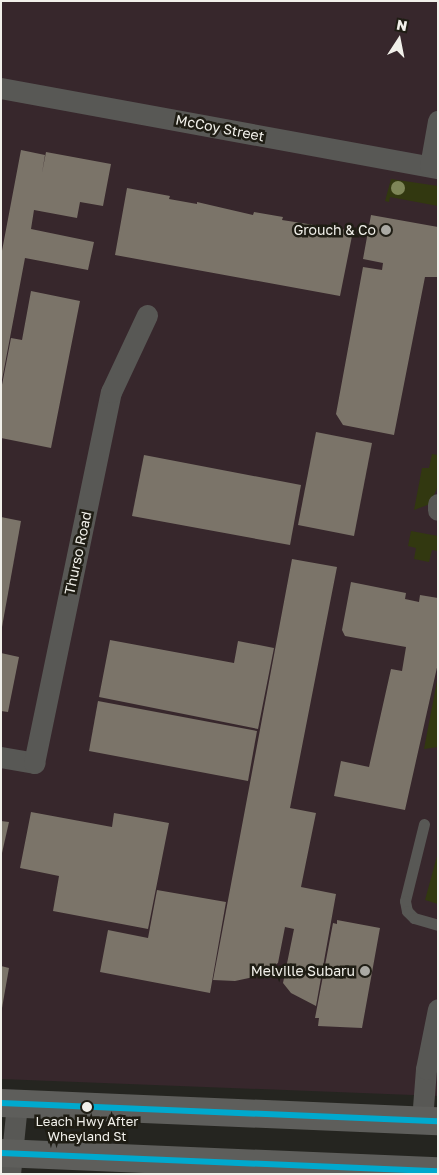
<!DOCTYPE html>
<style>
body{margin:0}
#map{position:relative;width:439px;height:1175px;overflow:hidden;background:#252520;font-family:"Golos Text",sans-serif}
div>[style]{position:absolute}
.commercial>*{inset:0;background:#37272c}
.green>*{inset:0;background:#323810}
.building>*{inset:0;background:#7b7469}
.service>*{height:11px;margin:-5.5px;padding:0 5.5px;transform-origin:5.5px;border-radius:5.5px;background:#585855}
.minor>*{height:21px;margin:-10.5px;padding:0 10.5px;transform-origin:10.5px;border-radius:10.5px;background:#585855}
.trunk>*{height:28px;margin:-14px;padding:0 14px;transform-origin:14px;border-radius:14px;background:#5e5e5b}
.bus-1>*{height:6px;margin:-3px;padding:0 3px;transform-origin:3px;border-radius:3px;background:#00a9ce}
.trees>*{width:14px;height:14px;margin:-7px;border-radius:50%;background:#7e8658}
.dots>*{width:14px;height:14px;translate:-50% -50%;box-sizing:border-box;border:2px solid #1f1d14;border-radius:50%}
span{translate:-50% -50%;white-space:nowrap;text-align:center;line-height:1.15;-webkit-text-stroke:5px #1f1d14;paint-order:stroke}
.bus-label{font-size:13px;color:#f1f0ea}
.street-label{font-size:14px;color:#f1f0ea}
.poi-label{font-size:14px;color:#f1f0ea}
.right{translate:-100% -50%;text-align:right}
.frame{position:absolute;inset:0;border:2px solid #f1f0ea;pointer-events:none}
.north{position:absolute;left:374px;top:15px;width:50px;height:50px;-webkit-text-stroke:4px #1f1d14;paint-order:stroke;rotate:11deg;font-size:14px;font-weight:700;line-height:20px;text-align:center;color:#f1f0ea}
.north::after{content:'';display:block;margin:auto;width:18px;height:22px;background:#f1f0ea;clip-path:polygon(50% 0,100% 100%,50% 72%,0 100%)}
</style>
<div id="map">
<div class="commercial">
<i style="clip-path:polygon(1px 1px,438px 2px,438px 1096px,1px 1079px)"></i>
</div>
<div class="green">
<i style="clip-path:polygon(391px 179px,438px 186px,438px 206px,390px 197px,389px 202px,385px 201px)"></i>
<i style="clip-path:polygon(432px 454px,438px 455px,438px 486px,430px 504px,414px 510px,422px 468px,429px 468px)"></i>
<i style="clip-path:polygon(411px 531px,438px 536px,438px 551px,432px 550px,429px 562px,414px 559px,416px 548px,408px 546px)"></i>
<i style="clip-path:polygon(437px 681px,438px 747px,424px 749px)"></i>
<i style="clip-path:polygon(437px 856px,438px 856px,438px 904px,425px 900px)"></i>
</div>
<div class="building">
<i style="clip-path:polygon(21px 150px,45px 155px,42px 173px,46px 152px,111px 164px,103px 206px,80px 202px,77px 218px,34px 210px,31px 229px,94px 242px,88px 270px,25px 258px,2px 380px,1px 256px)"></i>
<i style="clip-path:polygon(127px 188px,170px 196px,169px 199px,197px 204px,197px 202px,253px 215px,254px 212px,283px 217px,282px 220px,353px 231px,340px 296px,115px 255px)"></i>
<i style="clip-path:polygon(371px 215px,438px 227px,438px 277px,425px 277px,394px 435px,343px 425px,336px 414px,363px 267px,382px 270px,383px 263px,363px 259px)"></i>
<i style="clip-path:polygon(31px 291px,80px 301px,51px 448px,1px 438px,1px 390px,11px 338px,22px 340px)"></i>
<i style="clip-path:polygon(316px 432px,372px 443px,354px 536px,298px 525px)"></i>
<i style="clip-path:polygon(144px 455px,301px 485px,290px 545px,132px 516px)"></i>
<i style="clip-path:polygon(1px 517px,21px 521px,2px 627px,1px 627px)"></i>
<i style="clip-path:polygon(292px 559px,337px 567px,290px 808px,316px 813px,301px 887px,336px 894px,316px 1006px,291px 993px,283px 983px,294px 929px,285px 927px,278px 963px,258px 976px,235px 981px,213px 980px)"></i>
<i style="clip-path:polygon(351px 582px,406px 593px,405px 599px,419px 602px,420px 595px,438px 598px,438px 663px,405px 810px,334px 796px,341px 761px,369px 767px,391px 669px,402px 671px,406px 647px,345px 636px,342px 630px)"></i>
<i style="clip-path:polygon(110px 640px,234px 663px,238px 641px,274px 648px,258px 729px,99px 697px)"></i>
<i style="clip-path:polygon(1px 653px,19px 657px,8px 712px,1px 711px)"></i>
<i style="clip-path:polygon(98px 701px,257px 731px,248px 781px,89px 751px)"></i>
<i style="clip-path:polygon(31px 812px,112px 827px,114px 813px,169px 823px,148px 929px,53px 911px,59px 876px,20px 868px)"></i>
<i style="clip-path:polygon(1px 821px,9px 822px,2px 853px,1px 853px)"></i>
<i style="clip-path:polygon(157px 890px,226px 902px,210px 993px,100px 972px,108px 930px,148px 938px)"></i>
<i style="clip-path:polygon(337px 920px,380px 928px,362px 1028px,318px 1026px,319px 1018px,315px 1018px,333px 923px,337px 924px)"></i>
<i style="clip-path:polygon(1px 966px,9px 968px,2px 1008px,1px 1008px)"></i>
</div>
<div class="service">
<i style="left:424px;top:824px;width:79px;rotate:103.9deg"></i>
<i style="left:405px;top:901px;width:10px;rotate:79deg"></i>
<i style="left:407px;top:911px;width:10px;rotate:45deg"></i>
<i style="left:414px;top:918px;width:25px;rotate:16deg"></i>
</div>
<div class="minor">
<i style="left:1px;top:88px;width:444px;rotate:10.4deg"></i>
<i style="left:430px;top:166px;width:46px;rotate:-79.9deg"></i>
<i style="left:438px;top:504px;width:6px;rotate:90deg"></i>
<i style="left:1px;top:757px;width:34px;rotate:10deg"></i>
<i style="left:34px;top:763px;width:379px;rotate:-78.3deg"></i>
<i style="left:111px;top:392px;width:85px;rotate:-64.9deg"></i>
<i style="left:422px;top:1120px;width:51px;rotate:-85.5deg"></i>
<i style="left:426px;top:1069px;width:61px;rotate:-78.7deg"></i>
<i style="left:10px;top:1174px;width:70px;rotate:-84.3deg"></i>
</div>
<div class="trunk">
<i style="left:1px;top:1103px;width:437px;rotate:2.4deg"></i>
<i style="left:1px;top:1153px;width:437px;rotate:2.4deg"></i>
</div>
<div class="bus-1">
<i style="left:1px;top:1103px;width:437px;rotate:2.4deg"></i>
<i style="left:1px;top:1153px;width:437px;rotate:2.4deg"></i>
</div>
<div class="trees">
<i style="left:398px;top:188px"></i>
</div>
<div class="dots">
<i style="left:386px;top:230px;background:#aaa9a3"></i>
<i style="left:365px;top:971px;background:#aaa9a3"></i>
<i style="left:87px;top:1107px;background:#f1f0ea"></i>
</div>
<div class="bus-label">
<span style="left:87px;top:1129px">Leach Hwy After<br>Wheyland St</span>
</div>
<div class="street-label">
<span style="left:220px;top:128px;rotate:11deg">McCoy Street</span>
<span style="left:78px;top:553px;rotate:-78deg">Thurso Road</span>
</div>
<div class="poi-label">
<span class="right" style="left:376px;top:230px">Grouch &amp; Co</span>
<span class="right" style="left:355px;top:971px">Melville Subaru</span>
</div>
<div class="frame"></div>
<div class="north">N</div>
</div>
